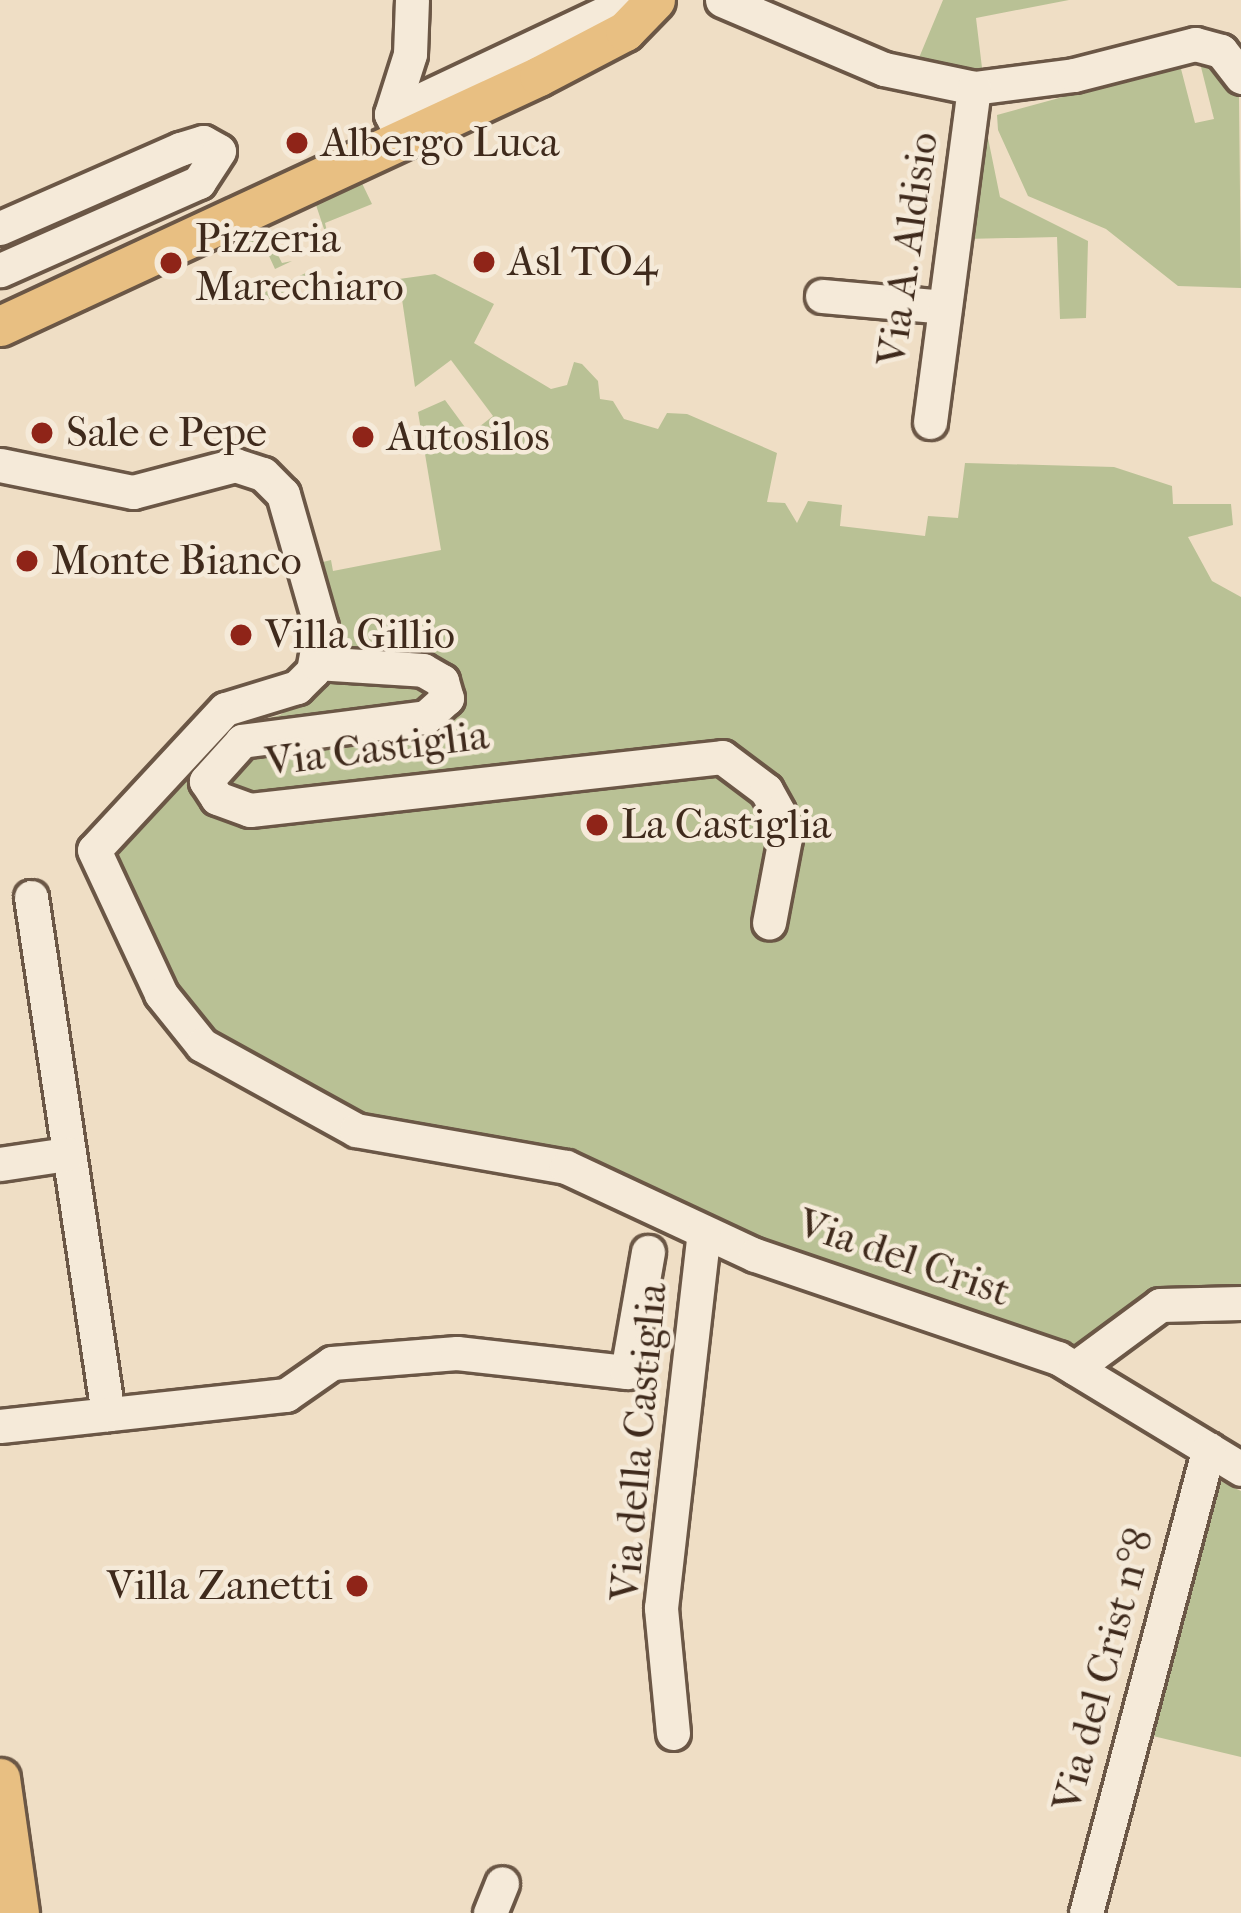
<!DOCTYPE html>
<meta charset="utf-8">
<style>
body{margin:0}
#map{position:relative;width:1241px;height:1913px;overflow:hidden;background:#efdec5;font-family:"IM FELL French Canon",serif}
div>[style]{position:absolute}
.green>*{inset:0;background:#b9c195}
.roads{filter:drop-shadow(3px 0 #6b5746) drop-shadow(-3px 0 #6b5746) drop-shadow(0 3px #6b5746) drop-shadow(0 -3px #6b5746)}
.minor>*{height:33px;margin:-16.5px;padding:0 16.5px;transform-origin:16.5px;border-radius:16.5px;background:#f5ead9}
.major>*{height:39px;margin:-19.5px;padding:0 19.5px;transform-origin:19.5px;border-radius:19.5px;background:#e8bf82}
.dots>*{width:33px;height:33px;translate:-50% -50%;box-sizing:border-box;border:6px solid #f5ead9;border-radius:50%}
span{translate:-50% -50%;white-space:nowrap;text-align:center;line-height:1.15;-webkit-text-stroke:9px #f5ead9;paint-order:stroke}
.poi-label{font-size:42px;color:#3f2a1c}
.left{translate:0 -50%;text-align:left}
.right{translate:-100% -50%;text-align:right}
.street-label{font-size:42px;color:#3f2a1c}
</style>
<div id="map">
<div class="green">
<i style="clip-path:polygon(943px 0,1069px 0,976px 18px,983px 76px,916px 65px)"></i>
<i style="clip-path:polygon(1200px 63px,1237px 83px,1239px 96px,1241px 288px,1178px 286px,1106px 229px,1028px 196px,998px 130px,997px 115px,1180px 65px,1195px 123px,1214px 119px)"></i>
<i style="clip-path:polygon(988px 138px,1000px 197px,1088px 241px,1086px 318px,1060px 319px,1057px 237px,964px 239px,977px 140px)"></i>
<i style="clip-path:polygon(359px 177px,372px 204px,325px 223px,332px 253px,315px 202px)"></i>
<i style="clip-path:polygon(265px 224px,282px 241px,273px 245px,282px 263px,292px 261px,275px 269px,264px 245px,243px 255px,233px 237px)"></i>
<i style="clip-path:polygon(310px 271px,320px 293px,313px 296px,306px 282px,265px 301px,261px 294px)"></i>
<i style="clip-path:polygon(435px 274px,494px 304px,474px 343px,551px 389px,567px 385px,574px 362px,582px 364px,598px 381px,600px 399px,613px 401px,624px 419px,658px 429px,667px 413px,687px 414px,777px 453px,767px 502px,785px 503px,797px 523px,808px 501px,842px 505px,840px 526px,925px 536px,928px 516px,958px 518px,965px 463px,1114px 467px,1172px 486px,1173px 504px,1231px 504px,1233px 525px,1188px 537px,1212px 581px,1241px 597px,1241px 1291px,1188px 1291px,1090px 1357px,757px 1251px,566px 1162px,360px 1124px,212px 1037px,171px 989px,109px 849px,235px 727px,280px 715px,318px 690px,335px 666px,339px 625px,319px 563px,331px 560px,333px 571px,441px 550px,418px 412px,445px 400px,470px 434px,493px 416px,451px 360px,415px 387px,399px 279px)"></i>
<i style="clip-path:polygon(1216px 1479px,1241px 1491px,1241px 1757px,1153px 1736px)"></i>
</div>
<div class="roads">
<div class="minor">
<i style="left:722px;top:0;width:176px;rotate:23.1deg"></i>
<i style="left:884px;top:69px;width:92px;rotate:11.9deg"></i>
<i style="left:974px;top:88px;width:101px;rotate:-7.4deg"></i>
<i style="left:1074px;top:75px;width:125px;rotate:-14.4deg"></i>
<i style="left:1195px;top:44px;width:27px;rotate:15deg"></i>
<i style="left:1221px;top:51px;width:33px;rotate:52deg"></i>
<i style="left:391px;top:114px;width:267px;rotate:-25.3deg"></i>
<i style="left:397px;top:126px;width:13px;rotate:-117deg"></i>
<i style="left:391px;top:114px;width:63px;rotate:-72.4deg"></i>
<i style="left:410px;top:54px;width:54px;rotate:-87.9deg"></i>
<i style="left:0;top:228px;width:197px;rotate:-23.7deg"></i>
<i style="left:180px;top:149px;width:24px;rotate:-17deg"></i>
<i style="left:203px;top:142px;width:18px;rotate:29deg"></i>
<i style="left:219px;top:151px;width:37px;rotate:123deg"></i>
<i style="left:199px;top:182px;width:218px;rotate:156.1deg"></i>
<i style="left:822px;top:296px;width:123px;rotate:5.1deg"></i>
<i style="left:930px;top:422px;width:337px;rotate:-82.5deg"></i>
<i style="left:0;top:465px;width:136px;rotate:11.5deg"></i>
<i style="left:133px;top:492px;width:106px;rotate:-14.8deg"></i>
<i style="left:235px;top:465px;width:29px;rotate:18deg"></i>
<i style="left:263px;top:474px;width:28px;rotate:45deg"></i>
<i style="left:283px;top:494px;width:138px;rotate:74.1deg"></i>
<i style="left:321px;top:627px;width:45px;rotate:100.3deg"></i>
<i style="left:313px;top:671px;width:23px;rotate:135deg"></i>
<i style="left:297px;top:687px;width:75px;rotate:163deg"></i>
<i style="left:225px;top:709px;width:192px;rotate:132.9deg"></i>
<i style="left:94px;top:850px;width:159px;rotate:65deg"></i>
<i style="left:161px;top:994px;width:65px;rotate:51.2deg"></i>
<i style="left:202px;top:1045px;width:176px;rotate:28.9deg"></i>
<i style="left:356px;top:1130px;width:213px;rotate:10deg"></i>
<i style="left:566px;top:1167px;width:208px;rotate:25deg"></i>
<i style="left:755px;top:1255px;width:320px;rotate:18.8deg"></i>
<i style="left:1058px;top:1358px;width:214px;rotate:31.2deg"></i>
<i style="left:316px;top:663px;width:107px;rotate:3.7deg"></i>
<i style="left:423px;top:670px;width:22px;rotate:30deg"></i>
<i style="left:442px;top:681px;width:18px;rotate:74deg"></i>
<i style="left:447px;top:698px;width:28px;rotate:138deg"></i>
<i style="left:426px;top:717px;width:186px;rotate:172.6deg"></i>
<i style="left:242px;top:741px;width:54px;rotate:132deg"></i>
<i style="left:206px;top:781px;width:20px;rotate:57deg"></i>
<i style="left:217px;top:798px;width:35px;rotate:20deg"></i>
<i style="left:250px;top:810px;width:475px;rotate:-6.4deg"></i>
<i style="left:722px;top:757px;width:55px;rotate:36.9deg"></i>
<i style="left:766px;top:790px;width:25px;rotate:61deg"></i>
<i style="left:778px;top:812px;width:27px;rotate:75deg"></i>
<i style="left:785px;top:838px;width:86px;rotate:100.7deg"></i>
<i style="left:31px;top:897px;width:523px;rotate:81.53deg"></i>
<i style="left:0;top:1164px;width:68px;rotate:-8.5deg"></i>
<i style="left:1075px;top:1368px;width:106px;rotate:-36.5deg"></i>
<i style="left:1160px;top:1305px;width:81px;rotate:-1.4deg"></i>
<i style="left:0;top:1426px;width:288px;rotate:-6.2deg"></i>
<i style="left:286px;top:1395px;width:56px;rotate:-34.8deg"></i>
<i style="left:332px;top:1363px;width:125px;rotate:-4.6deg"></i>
<i style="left:457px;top:1353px;width:171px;rotate:6.4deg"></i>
<i style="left:627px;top:1372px;width:122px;rotate:-80.1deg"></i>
<i style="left:673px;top:1733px;width:126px;rotate:-95.5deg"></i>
<i style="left:661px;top:1608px;width:378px;rotate:-83.5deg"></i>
<i style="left:490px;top:1913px;width:32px;rotate:-68deg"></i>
<i style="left:1086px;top:1913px;width:480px;rotate:-75.2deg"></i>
</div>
<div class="major">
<i style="left:0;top:326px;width:594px;rotate:-24.88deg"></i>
<i style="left:539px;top:76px;width:97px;rotate:-27.6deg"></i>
<i style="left:625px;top:31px;width:43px;rotate:-45.9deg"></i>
<i style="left:0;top:1778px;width:136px;rotate:82deg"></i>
</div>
</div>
<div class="dots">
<i style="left:297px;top:143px;background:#8f2418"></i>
<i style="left:484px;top:262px;background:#8f2418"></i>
<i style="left:171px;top:263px;background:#8f2418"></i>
<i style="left:42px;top:433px;background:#8f2418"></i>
<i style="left:363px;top:437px;background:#8f2418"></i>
<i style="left:27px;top:561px;background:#8f2418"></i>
<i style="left:241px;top:635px;background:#8f2418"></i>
<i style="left:597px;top:825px;background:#8f2418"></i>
<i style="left:357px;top:1586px;background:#8f2418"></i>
</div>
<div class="poi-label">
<span class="left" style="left:321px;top:143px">Albergo Luca</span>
<span class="left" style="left:195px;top:263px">Pizzeria<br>Marechiaro</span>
<span class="left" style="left:508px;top:262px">Asl TO4</span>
<span class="left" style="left:66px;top:433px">Sale e Pepe</span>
<span class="left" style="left:387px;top:437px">Autosilos</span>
<span class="left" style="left:51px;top:561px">Monte Bianco</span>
<span class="left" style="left:265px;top:635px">Villa Gillio</span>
<span class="left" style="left:621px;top:825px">La Castiglia</span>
<span class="right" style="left:333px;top:1586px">Villa Zanetti</span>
</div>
<div class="street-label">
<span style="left:908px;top:249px;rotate:-82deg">Via A. Aldisio</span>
<span style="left:377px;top:749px;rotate:-7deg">Via Castiglia</span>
<span style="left:904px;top:1258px;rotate:19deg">Via del Crist</span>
<span style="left:639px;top:1442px;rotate:-85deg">Via della Castiglia</span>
<span style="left:1104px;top:1670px;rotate:-75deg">Via del Crist n°8</span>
</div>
</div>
